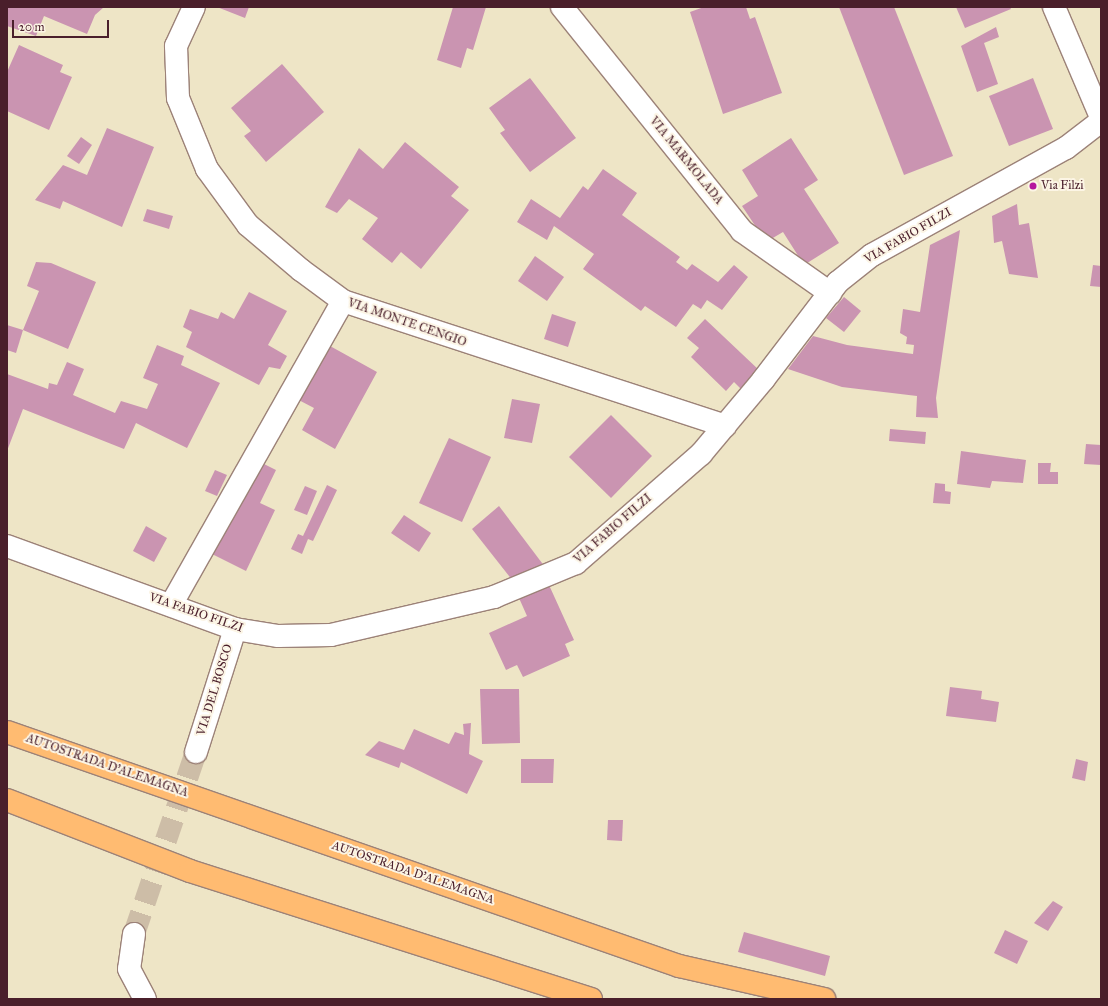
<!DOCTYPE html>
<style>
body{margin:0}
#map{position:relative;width:1108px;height:1006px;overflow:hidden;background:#eee5c6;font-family:"IM FELL Great Primer",serif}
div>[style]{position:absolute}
.building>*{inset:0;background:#ca94b1}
.minor-tunnel>*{height:22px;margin-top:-11px;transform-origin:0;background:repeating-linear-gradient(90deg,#cdbda7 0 22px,transparent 0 33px)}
.roads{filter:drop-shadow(1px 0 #9c8278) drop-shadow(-1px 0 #9c8278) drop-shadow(0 1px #9c8278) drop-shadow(0 -1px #9c8278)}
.minor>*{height:22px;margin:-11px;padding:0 11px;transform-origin:11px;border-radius:11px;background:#fff}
.motorway>*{height:22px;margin:-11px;padding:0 11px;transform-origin:11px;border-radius:11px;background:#ffbb71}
.dots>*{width:11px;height:11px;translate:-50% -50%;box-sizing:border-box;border:2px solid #fcf5e5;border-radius:50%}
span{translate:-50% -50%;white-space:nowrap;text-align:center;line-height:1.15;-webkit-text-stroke:4px #fcf5e5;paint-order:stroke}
.street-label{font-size:12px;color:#4a1f2b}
.poi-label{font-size:12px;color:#4a1f2b}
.left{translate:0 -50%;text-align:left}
.frame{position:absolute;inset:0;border:8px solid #4a1f2b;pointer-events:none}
.scale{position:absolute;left:12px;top:20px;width:97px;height:18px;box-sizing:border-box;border:2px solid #4a1f2b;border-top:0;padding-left:5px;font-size:12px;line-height:14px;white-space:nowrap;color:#4a1f2b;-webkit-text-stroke:3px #fcf5e5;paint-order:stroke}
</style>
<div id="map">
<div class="building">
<i style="clip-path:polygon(7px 7px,104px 7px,95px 15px,87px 34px,44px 16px,36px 36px,7px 26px)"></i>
<i style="clip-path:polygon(217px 7px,249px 7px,245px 18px)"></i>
<i style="clip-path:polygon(453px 7px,486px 7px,473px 50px,467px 48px,461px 68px,437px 60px)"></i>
<i style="clip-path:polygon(704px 7px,746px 7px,750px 19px,755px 17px,782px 93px,723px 114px,690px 12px)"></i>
<i style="clip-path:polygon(839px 7px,894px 7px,953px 156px,904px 175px)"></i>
<i style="clip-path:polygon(956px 7px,1010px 7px,1011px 9px,965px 28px)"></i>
<i style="clip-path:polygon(996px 27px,999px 37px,984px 43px,998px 84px,977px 92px,961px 46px)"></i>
<i style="clip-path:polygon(19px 45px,63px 65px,60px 72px,72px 77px,49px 130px,7px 111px,7px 72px)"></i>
<i style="clip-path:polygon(282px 64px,324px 112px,266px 162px,244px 136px,251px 131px,231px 108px)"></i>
<i style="clip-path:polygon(530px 78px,576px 138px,530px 172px,500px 133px,505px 130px,489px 108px)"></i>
<i style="clip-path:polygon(1033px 78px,1053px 129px,1009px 146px,989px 96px)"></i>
<i style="clip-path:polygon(107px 128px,154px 147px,122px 227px,63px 201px,60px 209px,35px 200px,63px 165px,87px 175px)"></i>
<i style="clip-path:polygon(81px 137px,92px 145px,79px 164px,67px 156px)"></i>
<i style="clip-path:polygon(791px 138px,818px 180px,804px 189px,839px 243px,804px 265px,783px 232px,766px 242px,742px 206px,758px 196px,742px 170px)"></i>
<i style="clip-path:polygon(405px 142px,459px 187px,451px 196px,469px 210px,421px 269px,401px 252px,392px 263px,362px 239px,378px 218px,349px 199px,337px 213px,325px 207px,359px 148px,383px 169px)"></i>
<i style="clip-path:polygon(603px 169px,637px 193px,622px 215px,680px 257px,676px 262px,687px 270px,692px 264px,718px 282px,734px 265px,748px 277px,722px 310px,707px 300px,701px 309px,693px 304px,676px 327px,645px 306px,641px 311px,583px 269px,594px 254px,554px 226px,547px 240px,517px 222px,531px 199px,560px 218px,583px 186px,588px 190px)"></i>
<i style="clip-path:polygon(1017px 204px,1019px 225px,1029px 223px,1038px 278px,1009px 274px,1002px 241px,994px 243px,992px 216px)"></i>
<i style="clip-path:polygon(147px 209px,173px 216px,169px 229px,143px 221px)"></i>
<i style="clip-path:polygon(960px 230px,936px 398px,938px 418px,916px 417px,917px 396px,842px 387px,788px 369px,813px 336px,847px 345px,913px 354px,914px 345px,906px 344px,907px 337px,900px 333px,903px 309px,920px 312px,930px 245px)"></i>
<i style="clip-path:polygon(535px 256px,564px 277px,547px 301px,518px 281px)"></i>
<i style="clip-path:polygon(36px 262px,51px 263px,96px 282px,68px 349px,23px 330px,39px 291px,27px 286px)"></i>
<i style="clip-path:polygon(1093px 265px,1101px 266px,1101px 287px,1090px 286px)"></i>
<i style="clip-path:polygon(249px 292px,287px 311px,268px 345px,287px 356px,280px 369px,269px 367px,259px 385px,186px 347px,192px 332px,183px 327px,190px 309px,218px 319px,221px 312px,234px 319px)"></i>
<i style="clip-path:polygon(844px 297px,861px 311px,844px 332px,826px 318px)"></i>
<i style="clip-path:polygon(552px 314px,576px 322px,568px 347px,544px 339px)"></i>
<i style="clip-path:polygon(705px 319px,760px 371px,742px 390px,734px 382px,726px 391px,691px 357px,699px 348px,687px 338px)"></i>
<i style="clip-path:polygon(7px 325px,23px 330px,16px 353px,7px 350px)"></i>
<i style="clip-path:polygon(321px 341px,377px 372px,335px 449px,302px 430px,314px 408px,291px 396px)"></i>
<i style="clip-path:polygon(157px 345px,184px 356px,181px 365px,220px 383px,187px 448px,136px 423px,124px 449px,23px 409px,7px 451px,7px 374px,48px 389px,49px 383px,57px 385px,67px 362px,84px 369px,73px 395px,115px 413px,121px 401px,147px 409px,158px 384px,143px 378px)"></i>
<i style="clip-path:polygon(512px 399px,540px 404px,532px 443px,504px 438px)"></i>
<i style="clip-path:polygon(611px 415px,652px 456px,611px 498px,569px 457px)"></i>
<i style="clip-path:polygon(890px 429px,926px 432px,925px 444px,889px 441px)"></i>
<i style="clip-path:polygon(449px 438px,491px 457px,462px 522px,419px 503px)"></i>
<i style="clip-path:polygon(1086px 444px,1101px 445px,1101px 465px,1084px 464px)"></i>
<i style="clip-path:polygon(961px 451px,1026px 460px,1023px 483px,992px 481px,990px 488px,957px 484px)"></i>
<i style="clip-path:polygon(256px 460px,276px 470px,260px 503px,275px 510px,246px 571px,212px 554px)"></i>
<i style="clip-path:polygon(1038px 463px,1051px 463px,1050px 472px,1058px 472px,1058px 484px,1038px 484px)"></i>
<i style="clip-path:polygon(215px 470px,227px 475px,217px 496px,205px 491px)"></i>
<i style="clip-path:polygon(935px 483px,945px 484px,945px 491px,951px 492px,950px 504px,933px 503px)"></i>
<i style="clip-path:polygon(327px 485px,337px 490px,313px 541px,308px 539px,302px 554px,291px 549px,298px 534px,303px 536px)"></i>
<i style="clip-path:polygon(305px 486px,317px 491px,307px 515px,294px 510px)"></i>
<i style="clip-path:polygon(499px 506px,545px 567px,513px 581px,472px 529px)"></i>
<i style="clip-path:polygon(404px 515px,431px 533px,419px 552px,391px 533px)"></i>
<i style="clip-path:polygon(146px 526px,167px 538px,154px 562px,133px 551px)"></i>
<i style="clip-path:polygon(549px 585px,574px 640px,565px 644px,570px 656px,523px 677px,517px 665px,506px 670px,489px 633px,527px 616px,519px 598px)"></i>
<i style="clip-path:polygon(950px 687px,982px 691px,981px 699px,999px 702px,996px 722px,946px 716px)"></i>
<i style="clip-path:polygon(480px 689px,519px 689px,520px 743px,482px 744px)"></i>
<i style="clip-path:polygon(471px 723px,469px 754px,483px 761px,467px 794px,401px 762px,399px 768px,365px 755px,379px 741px,404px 750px,414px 729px,449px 744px,455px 732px,464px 735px,463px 724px)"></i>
<i style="clip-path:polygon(521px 759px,554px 759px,553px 783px,521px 783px)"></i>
<i style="clip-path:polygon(1076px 759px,1088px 762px,1085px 781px,1072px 778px)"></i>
<i style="clip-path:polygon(608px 820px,623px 820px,622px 841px,607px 840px)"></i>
<i style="clip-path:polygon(1053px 901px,1063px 907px,1048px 931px,1034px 923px)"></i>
<i style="clip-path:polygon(1005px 930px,1028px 941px,1017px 964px,994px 953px)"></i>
<i style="clip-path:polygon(744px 932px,830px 956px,825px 976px,738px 952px)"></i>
</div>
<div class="minor-tunnel">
<i style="left:134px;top:934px;width:192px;rotate:-71.2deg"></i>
</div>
<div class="roads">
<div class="minor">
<i style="left:194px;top:7px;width:43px;rotate:114.8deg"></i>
<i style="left:176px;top:46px;width:52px;rotate:87.8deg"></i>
<i style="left:178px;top:98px;width:77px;rotate:67.8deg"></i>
<i style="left:207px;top:169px;width:69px;rotate:53.8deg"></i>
<i style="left:248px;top:225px;width:70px;rotate:40.3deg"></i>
<i style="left:301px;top:270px;width:52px;rotate:36.4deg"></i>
<i style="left:343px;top:301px;width:402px;rotate:18.1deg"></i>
<i style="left:562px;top:7px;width:287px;rotate:51.2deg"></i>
<i style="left:742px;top:231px;width:108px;rotate:35.2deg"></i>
<i style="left:1054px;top:7px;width:120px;rotate:66.9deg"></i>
<i style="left:7px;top:546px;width:243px;rotate:20deg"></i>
<i style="left:235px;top:629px;width:44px;rotate:9.2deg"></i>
<i style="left:278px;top:636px;width:53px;rotate:-1.1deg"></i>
<i style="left:331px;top:635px;width:167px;rotate:-13.1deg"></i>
<i style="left:494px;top:597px;width:89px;rotate:-22.5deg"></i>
<i style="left:576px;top:563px;width:166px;rotate:-41.1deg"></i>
<i style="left:701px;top:454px;width:97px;rotate:-50deg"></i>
<i style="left:763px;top:380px;width:123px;rotate:-52.6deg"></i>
<i style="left:838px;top:282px;width:43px;rotate:-38.5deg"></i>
<i style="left:872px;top:255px;width:222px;rotate:-28.9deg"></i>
<i style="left:1066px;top:148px;width:44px;rotate:-37.6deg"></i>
<i style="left:171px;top:605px;width:349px;rotate:-60.5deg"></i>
<i style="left:196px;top:752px;width:129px;rotate:-72.4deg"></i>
<i style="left:134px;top:934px;width:35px;rotate:98deg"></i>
<i style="left:129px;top:969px;width:34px;rotate:62deg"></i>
</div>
<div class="motorway">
<i style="left:7px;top:732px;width:712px;rotate:19.2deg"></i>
<i style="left:679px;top:966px;width:149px;rotate:12.8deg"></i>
<i style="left:7px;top:800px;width:196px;rotate:21.2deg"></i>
<i style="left:190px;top:871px;width:421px;rotate:17.7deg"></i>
</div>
</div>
<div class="dots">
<i style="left:1033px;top:186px;background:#b5179e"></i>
</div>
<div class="street-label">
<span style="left:686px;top:161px;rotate:51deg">VIA MARMOLADA</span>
<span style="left:908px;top:236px;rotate:-30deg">VIA FABIO FILZI</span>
<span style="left:407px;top:323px;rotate:19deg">VIA MONTE CENGIO</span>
<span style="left:613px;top:529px;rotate:-41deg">VIA FABIO FILZI</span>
<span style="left:196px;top:613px;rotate:19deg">VIA FABIO FILZI</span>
<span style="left:215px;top:690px;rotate:-73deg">VIA DEL BOSCO</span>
<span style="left:107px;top:766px;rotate:19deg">AUTOSTRADA D'ALEMAGNA</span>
<span style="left:413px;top:873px;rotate:19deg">AUTOSTRADA D'ALEMAGNA</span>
</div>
<div class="poi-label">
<span class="left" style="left:1041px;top:186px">Via Filzi</span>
</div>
<div class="frame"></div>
<div class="scale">20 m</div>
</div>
